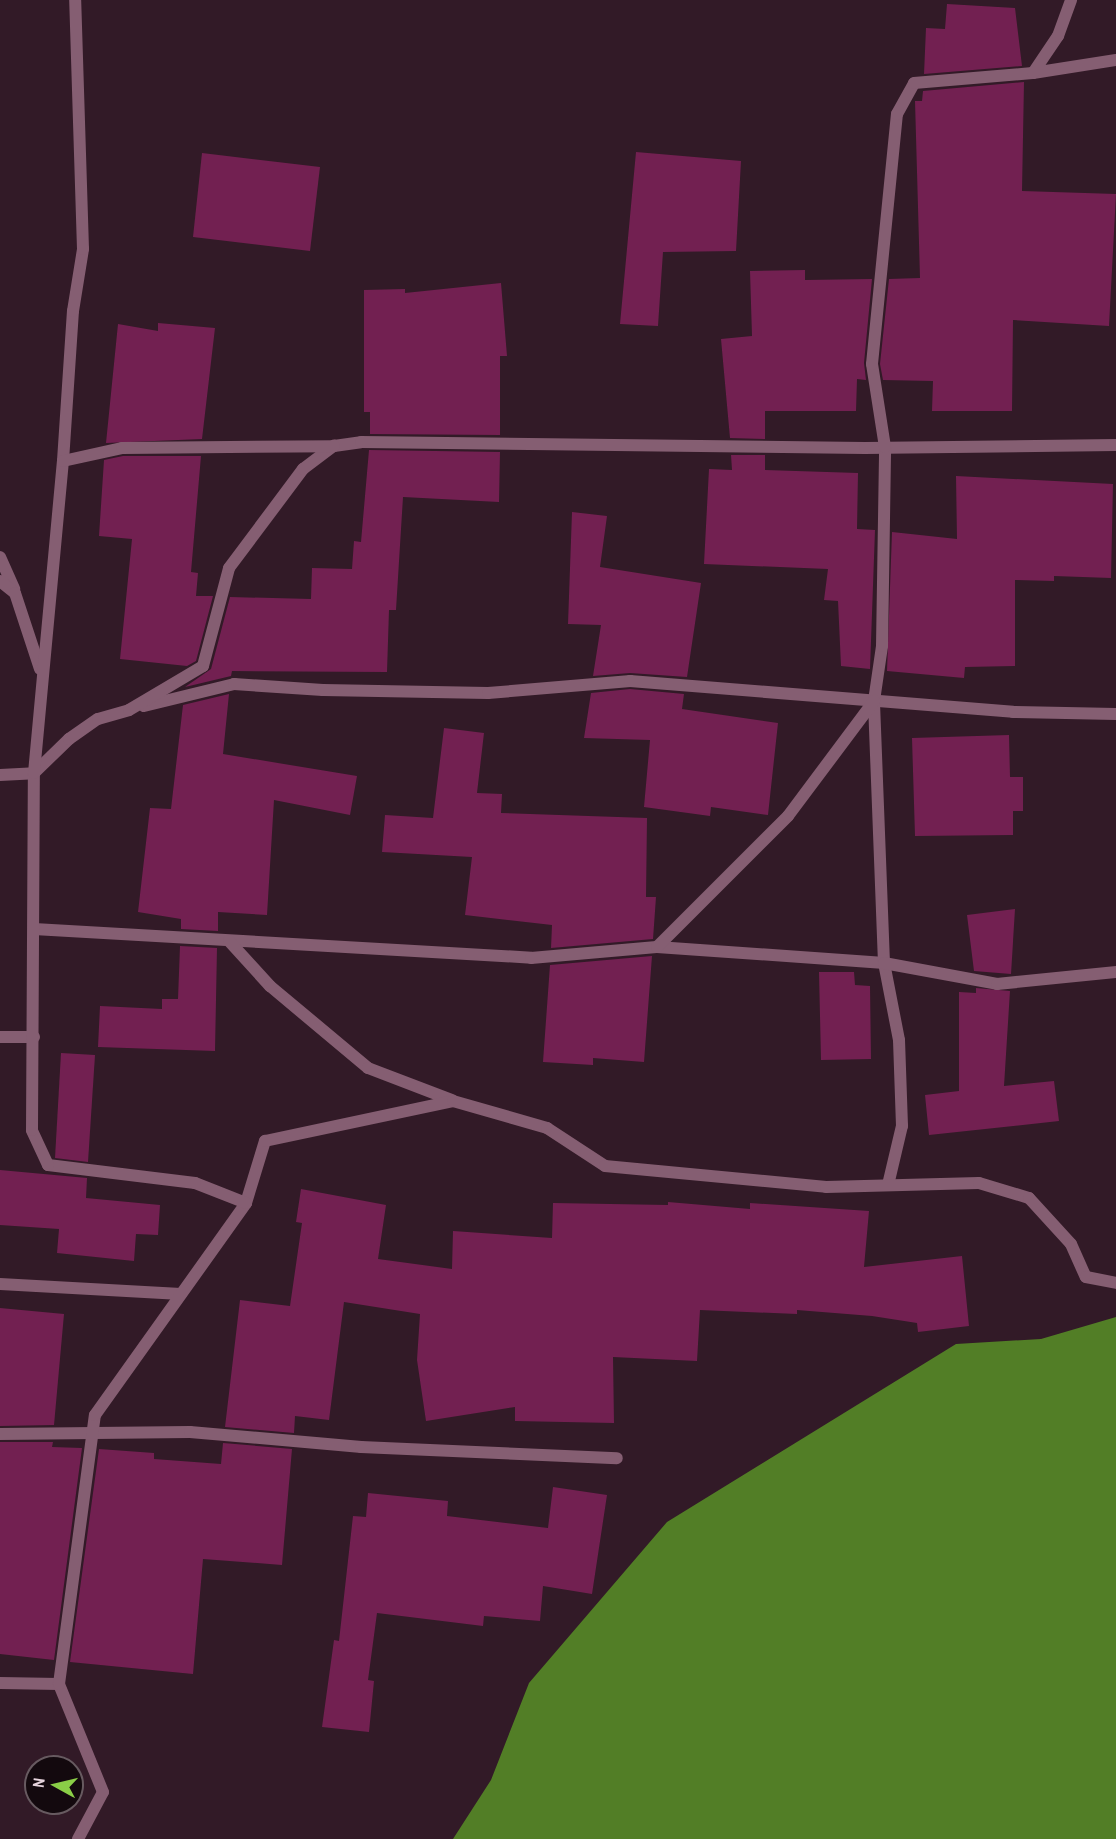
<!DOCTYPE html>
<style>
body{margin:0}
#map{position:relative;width:1116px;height:1839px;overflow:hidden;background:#321a27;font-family:"Archivo Narrow",sans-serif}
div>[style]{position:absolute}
.water>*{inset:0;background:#527e26}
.building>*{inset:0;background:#722051}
.street>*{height:12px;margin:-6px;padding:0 6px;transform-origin:6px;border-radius:6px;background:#855e72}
span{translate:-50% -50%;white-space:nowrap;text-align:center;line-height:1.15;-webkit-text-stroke:4.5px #13090e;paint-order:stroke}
.north{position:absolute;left:24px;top:1755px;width:60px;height:60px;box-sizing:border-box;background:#13090e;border:2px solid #675a60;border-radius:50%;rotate:278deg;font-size:16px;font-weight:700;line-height:24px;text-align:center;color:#e5d3dc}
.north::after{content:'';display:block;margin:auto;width:21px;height:27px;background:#8ace47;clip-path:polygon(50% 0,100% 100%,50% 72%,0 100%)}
</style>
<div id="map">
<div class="water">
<i style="clip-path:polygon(1116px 1317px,1116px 1839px,453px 1839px,491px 1780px,529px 1683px,667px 1522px,956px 1344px,1041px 1339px)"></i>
</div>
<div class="building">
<i style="clip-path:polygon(947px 4px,1015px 8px,1022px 66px,924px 74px,926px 28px,945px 29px)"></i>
<i style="clip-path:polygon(1024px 82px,1022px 191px,1116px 194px,1109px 326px,1013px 320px,1012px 411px,932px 411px,933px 381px,883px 380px,880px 364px,889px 279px,920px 278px,915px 101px,922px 101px,923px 91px)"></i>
<i style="clip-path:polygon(636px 152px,741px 161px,736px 251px,663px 252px,658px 326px,620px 324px)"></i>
<i style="clip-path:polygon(202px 153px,320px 167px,310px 251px,193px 237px)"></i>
<i style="clip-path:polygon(805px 270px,805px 280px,872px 279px,864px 363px,866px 380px,857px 379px,856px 411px,765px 411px,765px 439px,730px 438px,721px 339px,752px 336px,750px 271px)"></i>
<i style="clip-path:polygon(501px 283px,507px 356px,500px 356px,500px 435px,370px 434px,370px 412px,364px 412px,364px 290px,405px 289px,405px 293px)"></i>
<i style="clip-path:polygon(158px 323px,215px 328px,202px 439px,106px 443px,118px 324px,158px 331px)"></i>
<i style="clip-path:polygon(369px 450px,500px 452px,499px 502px,403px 497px,396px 610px,389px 610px,387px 672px,232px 671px,231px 676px,185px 687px,211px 669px,230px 597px,311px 599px,312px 568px,352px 569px,354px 541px,361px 542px)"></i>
<i style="clip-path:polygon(731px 455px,765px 455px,765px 470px,858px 473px,857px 529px,875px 530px,870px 669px,841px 666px,838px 601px,824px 600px,828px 569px,704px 564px,709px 469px,732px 470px)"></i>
<i style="clip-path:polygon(123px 456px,201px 456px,191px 572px,198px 573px,196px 596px,213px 596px,196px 661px,187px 666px,120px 659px,132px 539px,99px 536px,104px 460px)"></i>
<i style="clip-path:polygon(956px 476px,1113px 484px,1111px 578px,1054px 576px,1054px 581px,1015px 580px,1015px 666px,965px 667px,964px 678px,887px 671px,892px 532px,957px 539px)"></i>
<i style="clip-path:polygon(572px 512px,607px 516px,600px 567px,701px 583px,687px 677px,630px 673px,593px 676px,601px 625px,568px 624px)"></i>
<i style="clip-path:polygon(630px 689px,684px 694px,682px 709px,778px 723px,768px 815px,711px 807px,710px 816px,644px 807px,650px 740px,584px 738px,591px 693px)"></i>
<i style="clip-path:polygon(229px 694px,223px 754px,357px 776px,350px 815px,274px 800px,267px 915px,218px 912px,218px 931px,181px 929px,181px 919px,138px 912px,150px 808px,171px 809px,183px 705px)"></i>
<i style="clip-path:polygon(444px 728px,484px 733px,477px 793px,502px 794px,501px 813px,647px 818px,646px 897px,656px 897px,653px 939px,551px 948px,552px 925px,465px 915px,472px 857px,382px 852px,385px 815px,433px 818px)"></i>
<i style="clip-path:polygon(1009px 735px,1010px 777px,1023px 777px,1023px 811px,1013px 811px,1013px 835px,915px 836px,912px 738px)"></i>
<i style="clip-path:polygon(1015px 909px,1011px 974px,974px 971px,967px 915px)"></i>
<i style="clip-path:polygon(180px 946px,217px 948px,215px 1051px,98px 1047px,100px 1006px,162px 1009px,162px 999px,178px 999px)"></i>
<i style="clip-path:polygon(652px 956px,644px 1062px,593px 1058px,593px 1065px,543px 1062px,550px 965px)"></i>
<i style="clip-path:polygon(819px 972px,854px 972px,855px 985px,870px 986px,871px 1059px,821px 1060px)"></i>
<i style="clip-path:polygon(976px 988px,1010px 991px,1004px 1086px,1054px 1081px,1059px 1121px,929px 1135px,925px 1095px,959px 1091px,959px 992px,976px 993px)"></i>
<i style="clip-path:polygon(61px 1053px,95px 1055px,88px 1162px,55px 1158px)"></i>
<i style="clip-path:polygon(0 1170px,87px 1178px,86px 1198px,160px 1205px,158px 1235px,136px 1234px,134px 1261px,57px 1253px,59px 1229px,0 1225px)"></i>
<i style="clip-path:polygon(301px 1189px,386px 1205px,378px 1259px,452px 1269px,453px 1231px,552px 1238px,553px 1203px,668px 1205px,668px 1202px,750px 1209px,750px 1203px,869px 1211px,864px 1267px,962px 1256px,969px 1326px,918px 1332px,917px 1323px,872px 1316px,797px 1310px,797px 1314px,700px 1310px,697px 1361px,613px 1357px,614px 1423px,515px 1421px,515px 1407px,426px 1421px,417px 1360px,420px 1314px,344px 1302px,329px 1420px,295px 1416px,294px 1433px,225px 1427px,240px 1300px,290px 1306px,302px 1223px,296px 1222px)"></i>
<i style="clip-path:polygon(0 1308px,64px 1314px,54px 1425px,0 1426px)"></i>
<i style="clip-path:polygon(0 1442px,53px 1442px,52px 1447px,82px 1448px,54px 1660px,0 1654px)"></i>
<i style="clip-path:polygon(223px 1443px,292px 1449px,282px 1565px,203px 1559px,193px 1674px,70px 1662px,99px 1449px,154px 1453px,154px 1459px,221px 1464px)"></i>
<i style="clip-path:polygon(553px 1487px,607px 1495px,592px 1594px,543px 1586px,540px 1621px,484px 1616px,483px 1626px,377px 1613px,368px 1680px,374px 1681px,369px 1732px,322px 1727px,334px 1640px,339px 1641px,353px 1516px,366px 1517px,368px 1493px,448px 1501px,447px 1516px,548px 1528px)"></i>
</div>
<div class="street">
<i style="left:1033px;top:73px;width:84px;rotate:-8.9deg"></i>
<i style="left:63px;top:461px;width:150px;rotate:-86.2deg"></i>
<i style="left:73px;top:311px;width:63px;rotate:-80.8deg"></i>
<i style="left:83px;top:249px;width:249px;rotate:-91.8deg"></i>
<i style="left:0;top:557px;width:35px;rotate:66deg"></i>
<i style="left:0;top:581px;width:19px;rotate:39deg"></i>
<i style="left:15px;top:593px;width:80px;rotate:71.8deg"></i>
<i style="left:144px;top:706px;width:93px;rotate:-13.7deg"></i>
<i style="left:234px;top:684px;width:89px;rotate:3.9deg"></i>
<i style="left:323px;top:690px;width:165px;rotate:1deg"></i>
<i style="left:488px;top:693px;width:143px;rotate:-4.8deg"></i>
<i style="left:630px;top:681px;width:384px;rotate:4.6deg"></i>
<i style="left:1013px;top:712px;width:103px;rotate:1.1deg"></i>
<i style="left:0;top:775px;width:34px;rotate:-3deg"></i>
<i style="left:34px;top:773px;width:49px;rotate:-44.2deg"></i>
<i style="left:69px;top:739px;width:35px;rotate:-35deg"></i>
<i style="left:98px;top:719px;width:32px;rotate:-16deg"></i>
<i style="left:129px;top:710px;width:86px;rotate:-30.7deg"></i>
<i style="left:203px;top:666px;width:101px;rotate:-75.1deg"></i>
<i style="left:229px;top:568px;width:124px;rotate:-53.2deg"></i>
<i style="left:303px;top:469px;width:39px;rotate:-37deg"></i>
<i style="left:334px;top:446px;width:27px;rotate:-8deg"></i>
<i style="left:361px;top:442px;width:504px;rotate:0.68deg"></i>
<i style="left:865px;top:448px;width:251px;rotate:-0.7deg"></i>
<i style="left:34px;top:929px;width:498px;rotate:3.3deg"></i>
<i style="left:531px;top:958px;width:126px;rotate:-5deg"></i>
<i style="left:657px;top:947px;width:228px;rotate:4deg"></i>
<i style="left:884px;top:963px;width:262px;rotate:-92.2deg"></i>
<i style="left:874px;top:701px;width:56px;rotate:-81.7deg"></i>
<i style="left:882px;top:646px;width:199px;rotate:-89.1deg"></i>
<i style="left:885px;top:447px;width:84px;rotate:-98.9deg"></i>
<i style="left:872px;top:364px;width:251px;rotate:-84.3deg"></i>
<i style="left:897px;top:114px;width:35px;rotate:-61deg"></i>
<i style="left:914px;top:83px;width:119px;rotate:-4.8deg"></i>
<i style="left:1033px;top:73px;width:45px;rotate:-56deg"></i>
<i style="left:1058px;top:36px;width:38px;rotate:-70deg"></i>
<i style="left:229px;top:941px;width:61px;rotate:47.7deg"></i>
<i style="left:270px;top:986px;width:128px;rotate:39.9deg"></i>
<i style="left:368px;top:1068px;width:90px;rotate:20.9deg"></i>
<i style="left:657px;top:947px;width:185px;rotate:-45deg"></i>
<i style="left:788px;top:816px;width:144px;rotate:-53.2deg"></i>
<i style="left:0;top:1037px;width:34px"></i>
<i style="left:888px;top:1185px;width:61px;rotate:-76.7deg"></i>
<i style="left:902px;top:1126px;width:86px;rotate:-92deg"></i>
<i style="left:899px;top:1040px;width:78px;rotate:-101deg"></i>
<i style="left:884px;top:963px;width:115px;rotate:10.5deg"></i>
<i style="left:997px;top:984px;width:120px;rotate:-5.8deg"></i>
<i style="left:246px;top:1203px;width:65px;rotate:-73deg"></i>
<i style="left:265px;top:1141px;width:192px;rotate:-12deg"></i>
<i style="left:453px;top:1101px;width:98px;rotate:16deg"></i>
<i style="left:547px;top:1128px;width:69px;rotate:33.2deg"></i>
<i style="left:605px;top:1166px;width:222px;rotate:5.4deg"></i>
<i style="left:826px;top:1187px;width:153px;rotate:-1.5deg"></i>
<i style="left:979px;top:1183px;width:52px;rotate:16.7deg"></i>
<i style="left:1029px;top:1198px;width:62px;rotate:47.6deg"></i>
<i style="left:1071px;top:1244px;width:36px;rotate:66deg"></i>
<i style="left:1086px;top:1277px;width:31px;rotate:11deg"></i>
<i style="left:0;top:1284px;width:181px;rotate:3.2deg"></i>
<i style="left:0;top:1434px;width:190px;rotate:-0.6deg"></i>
<i style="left:190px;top:1432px;width:172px;rotate:5deg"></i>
<i style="left:361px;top:1447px;width:256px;rotate:2.5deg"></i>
<i style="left:0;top:1683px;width:59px;rotate:1deg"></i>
<i style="left:78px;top:1839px;width:53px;rotate:-62deg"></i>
<i style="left:103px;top:1792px;width:117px;rotate:-112.2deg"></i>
<i style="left:59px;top:1684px;width:271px;rotate:-82.4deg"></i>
<i style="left:95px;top:1415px;width:260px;rotate:-54.5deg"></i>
<i style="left:246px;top:1203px;width:55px;rotate:-158.6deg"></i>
<i style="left:195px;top:1183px;width:148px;rotate:-173deg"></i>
<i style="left:48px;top:1165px;width:38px;rotate:-115deg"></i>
<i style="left:32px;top:1130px;width:357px;rotate:-89.7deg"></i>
<i style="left:34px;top:773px;width:313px;rotate:-84.7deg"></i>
<i style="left:63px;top:461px;width:60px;rotate:-12.4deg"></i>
<i style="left:122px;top:448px;width:212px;rotate:-0.5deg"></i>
</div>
<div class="north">N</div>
</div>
